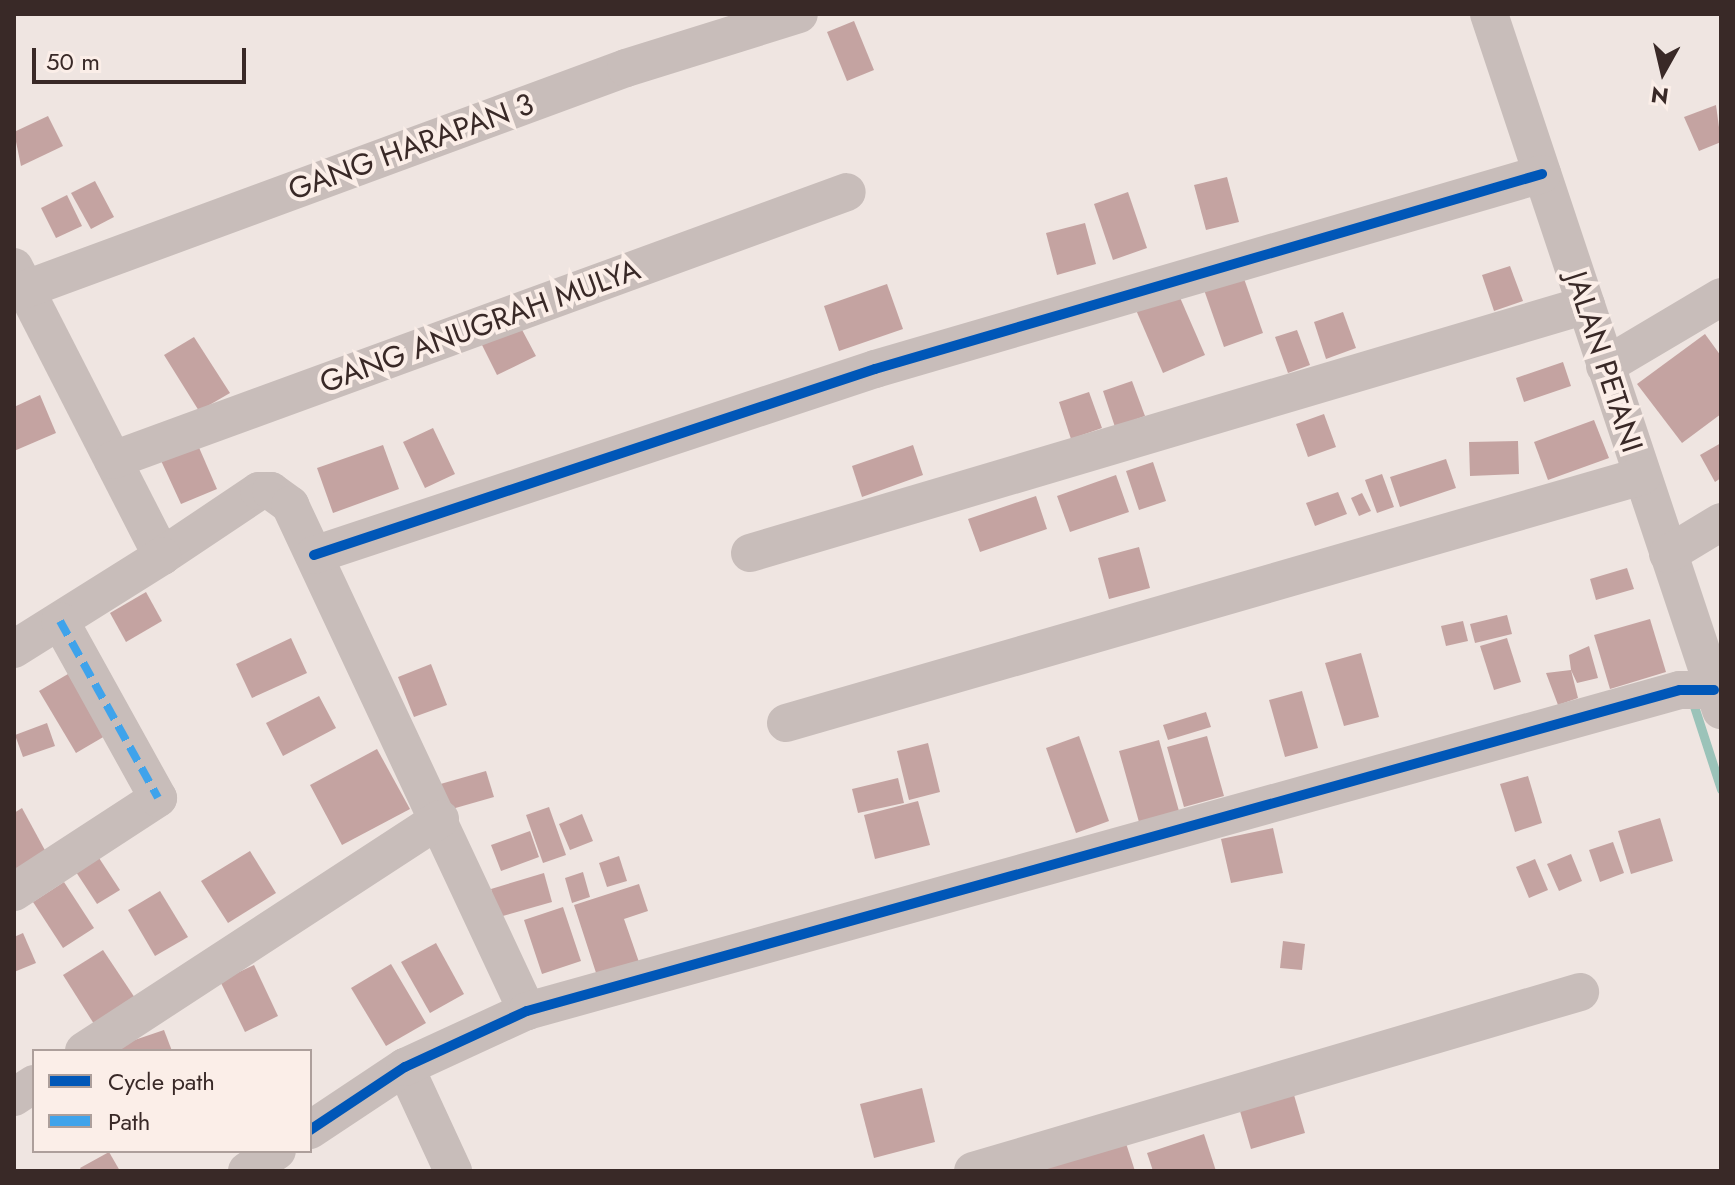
<!DOCTYPE html>
<style>
body{margin:0}
#map{position:relative;width:1735px;height:1185px;overflow:hidden;background:#efe5e1;font-family:Jost,sans-serif}
div>[style]{position:absolute}
.stream>*{height:9px;margin:-4.5px;padding:0 4.5px;transform-origin:4.5px;border-radius:4.5px;background:#9bc3b9}
.building>*{inset:0;background:#c4a3a1}
.minor>*{height:38px;margin:-19px;padding:0 19px;transform-origin:19px;border-radius:19px;background:#c8bdba}
.quiet>*{height:8px;margin-top:-4px;transform-origin:0;background:repeating-linear-gradient(90deg,#3fa3eb 0 16px,transparent 0 24px)}
.cycleway>*{height:10px;margin:-5px;padding:0 5px;transform-origin:5px;border-radius:5px;background:#0057b8}
span{translate:-50% -50%;white-space:nowrap;text-align:center;line-height:1.15;-webkit-text-stroke:8px #fbeee8;paint-order:stroke}
.street-label{font-size:30px;color:#392927}
.frame{position:absolute;inset:0;border:16px solid #392927;pointer-events:none}
.legend{position:absolute;left:32px;top:1049px;width:280px;height:104px;box-sizing:border-box;background:#fbeee8;border:2px solid #ad9f9b;margin:0;padding:10px 14px;list-style:none;font-size:24px;color:#392927}
.legend li{display:flex;align-items:center;gap:16px;height:40px}
.legend b{width:40px;border:2px solid #ad9f9b}
.north{position:absolute;left:1623px;top:32px;width:80px;height:80px;-webkit-text-stroke:6px #fbeee8;paint-order:stroke;rotate:188deg;font-size:22px;font-weight:700;line-height:32px;text-align:center;color:#392927}
.north::after{content:'';display:block;margin:auto;width:28px;height:36px;background:#392927;clip-path:polygon(50% 0,100% 100%,50% 72%,0 100%)}
.scale{position:absolute;left:32px;top:48px;width:214px;height:36px;box-sizing:border-box;border:4px solid #392927;border-top:0;padding-left:10px;font-size:24px;line-height:28px;white-space:nowrap;color:#392927;-webkit-text-stroke:6px #fbeee8;paint-order:stroke}
</style>
<div id="map">
<div class="stream">
<i style="left:1692px;top:700px;width:94px;rotate:72deg"></i>
</div>
<div class="building">
<i style="clip-path:polygon(854px 21px,874px 70px,847px 81px,827px 32px)"></i>
<i style="clip-path:polygon(1716px 105px,1721px 142px,1699px 151px,1684px 117px)"></i>
<i style="clip-path:polygon(48px 116px,63px 146px,21px 166px,14px 132px)"></i>
<i style="clip-path:polygon(1227px 177px,1239px 222px,1206px 230px,1194px 185px)"></i>
<i style="clip-path:polygon(95px 181px,114px 217px,91px 229px,71px 193px)"></i>
<i style="clip-path:polygon(1128px 192px,1147px 248px,1113px 260px,1094px 204px)"></i>
<i style="clip-path:polygon(67px 195px,82px 226px,56px 238px,41px 208px)"></i>
<i style="clip-path:polygon(1085px 223px,1096px 264px,1057px 275px,1046px 233px)"></i>
<i style="clip-path:polygon(1510px 266px,1523px 301px,1494px 311px,1482px 275px)"></i>
<i style="clip-path:polygon(1241px 270px,1263px 333px,1224px 347px,1202px 284px)"></i>
<i style="clip-path:polygon(887px 284px,903px 329px,839px 351px,824px 306px)"></i>
<i style="clip-path:polygon(1178px 293px,1205px 355px,1163px 373px,1136px 310px)"></i>
<i style="clip-path:polygon(1343px 312px,1356px 348px,1326px 359px,1314px 322px)"></i>
<i style="clip-path:polygon(520px 326px,536px 356px,497px 375px,482px 345px)"></i>
<i style="clip-path:polygon(1297px 330px,1310px 365px,1288px 373px,1275px 337px)"></i>
<i style="clip-path:polygon(1705px 334px,1721px 356px,1721px 414px,1682px 443px,1637px 384px)"></i>
<i style="clip-path:polygon(194px 337px,230px 393px,199px 411px,164px 355px)"></i>
<i style="clip-path:polygon(1563px 362px,1571px 386px,1524px 402px,1516px 378px)"></i>
<i style="clip-path:polygon(1132px 381px,1145px 416px,1115px 427px,1103px 391px)"></i>
<i style="clip-path:polygon(1089px 392px,1102px 428px,1071px 439px,1059px 402px)"></i>
<i style="clip-path:polygon(40px 395px,56px 433px,14px 451px,14px 407px)"></i>
<i style="clip-path:polygon(1324px 414px,1336px 447px,1308px 457px,1296px 424px)"></i>
<i style="clip-path:polygon(1594px 420px,1609px 458px,1548px 480px,1534px 442px)"></i>
<i style="clip-path:polygon(433px 428px,455px 474px,425px 488px,403px 442px)"></i>
<i style="clip-path:polygon(194px 436px,217px 489px,181px 504px,157px 452px)"></i>
<i style="clip-path:polygon(1518px 441px,1519px 474px,1470px 476px,1469px 442px)"></i>
<i style="clip-path:polygon(1721px 443px,1721px 478px,1715px 482px,1700px 455px)"></i>
<i style="clip-path:polygon(383px 445px,399px 489px,333px 513px,317px 468px)"></i>
<i style="clip-path:polygon(913px 445px,923px 475px,862px 497px,852px 466px)"></i>
<i style="clip-path:polygon(1446px 459px,1456px 488px,1400px 507px,1390px 477px)"></i>
<i style="clip-path:polygon(1153px 462px,1166px 501px,1139px 510px,1126px 471px)"></i>
<i style="clip-path:polygon(1382px 474px,1394px 507px,1377px 513px,1365px 480px)"></i>
<i style="clip-path:polygon(1116px 475px,1129px 512px,1070px 532px,1057px 496px)"></i>
<i style="clip-path:polygon(1338px 492px,1347px 514px,1315px 526px,1306px 503px)"></i>
<i style="clip-path:polygon(1362px 493px,1371px 511px,1359px 516px,1351px 498px)"></i>
<i style="clip-path:polygon(1036px 496px,1047px 529px,980px 552px,968px 519px)"></i>
<i style="clip-path:polygon(1139px 547px,1150px 588px,1109px 599px,1098px 558px)"></i>
<i style="clip-path:polygon(1627px 568px,1634px 589px,1596px 600px,1590px 579px)"></i>
<i style="clip-path:polygon(146px 592px,162px 621px,126px 642px,110px 613px)"></i>
<i style="clip-path:polygon(1507px 615px,1512px 634px,1475px 643px,1470px 624px)"></i>
<i style="clip-path:polygon(1650px 619px,1666px 672px,1610px 689px,1594px 635px)"></i>
<i style="clip-path:polygon(1463px 621px,1468px 641px,1446px 646px,1441px 626px)"></i>
<i style="clip-path:polygon(291px 638px,307px 673px,252px 698px,236px 664px)"></i>
<i style="clip-path:polygon(1507px 638px,1521px 682px,1494px 690px,1480px 646px)"></i>
<i style="clip-path:polygon(1589px 646px,1598px 678px,1577px 683px,1571px 670px,1578px 698px,1558px 705px,1546px 673px,1571px 670px,1569px 655px)"></i>
<i style="clip-path:polygon(1361px 653px,1379px 717px,1344px 726px,1325px 663px)"></i>
<i style="clip-path:polygon(431px 664px,447px 705px,414px 717px,398px 677px)"></i>
<i style="clip-path:polygon(68px 674px,105px 736px,76px 753px,39px 691px)"></i>
<i style="clip-path:polygon(1302px 691px,1318px 748px,1285px 757px,1269px 700px)"></i>
<i style="clip-path:polygon(319px 696px,336px 728px,283px 756px,266px 723px)"></i>
<i style="clip-path:polygon(1206px 712px,1211px 727px,1168px 740px,1163px 725px)"></i>
<i style="clip-path:polygon(47px 723px,55px 746px,23px 757px,15px 735px)"></i>
<i style="clip-path:polygon(1079px 736px,1109px 821px,1076px 833px,1046px 748px)"></i>
<i style="clip-path:polygon(1207px 736px,1224px 796px,1184px 807px,1167px 747px)"></i>
<i style="clip-path:polygon(1159px 740px,1179px 811px,1139px 822px,1119px 751px)"></i>
<i style="clip-path:polygon(928px 743px,940px 792px,909px 800px,897px 751px)"></i>
<i style="clip-path:polygon(377px 749px,410px 809px,342px 845px,310px 785px)"></i>
<i style="clip-path:polygon(486px 771px,494px 797px,445px 811px,437px 785px)"></i>
<i style="clip-path:polygon(1528px 776px,1542px 823px,1515px 832px,1500px 784px)"></i>
<i style="clip-path:polygon(898px 778px,904px 803px,858px 813px,852px 789px)"></i>
<i style="clip-path:polygon(918px 801px,930px 845px,875px 859px,864px 815px)"></i>
<i style="clip-path:polygon(549px 807px,566px 855px,543px 863px,526px 815px)"></i>
<i style="clip-path:polygon(22px 808px,47px 854px,16px 871px,14px 813px)"></i>
<i style="clip-path:polygon(582px 814px,593px 841px,570px 850px,559px 824px)"></i>
<i style="clip-path:polygon(1660px 818px,1673px 861px,1631px 874px,1618px 831px)"></i>
<i style="clip-path:polygon(1273px 828px,1283px 873px,1231px 883px,1221px 839px)"></i>
<i style="clip-path:polygon(530px 831px,539px 857px,501px 871px,491px 845px)"></i>
<i style="clip-path:polygon(1613px 842px,1624px 873px,1600px 882px,1589px 850px)"></i>
<i style="clip-path:polygon(250px 851px,276px 893px,228px 923px,201px 881px)"></i>
<i style="clip-path:polygon(1571px 854px,1582px 881px,1559px 891px,1547px 864px)"></i>
<i style="clip-path:polygon(619px 856px,627px 881px,607px 887px,599px 863px)"></i>
<i style="clip-path:polygon(99px 858px,120px 890px,97px 904px,76px 872px)"></i>
<i style="clip-path:polygon(1535px 859px,1548px 890px,1529px 898px,1516px 867px)"></i>
<i style="clip-path:polygon(583px 872px,590px 897px,572px 903px,565px 878px)"></i>
<i style="clip-path:polygon(544px 873px,552px 902px,499px 917px,491px 889px)"></i>
<i style="clip-path:polygon(64px 882px,94px 928px,63px 948px,33px 902px)"></i>
<i style="clip-path:polygon(639px 884px,648px 911px,624px 919px,640px 965px,598px 979px,574px 905px)"></i>
<i style="clip-path:polygon(160px 891px,188px 937px,155px 956px,128px 910px)"></i>
<i style="clip-path:polygon(563px 907px,581px 961px,542px 974px,524px 920px)"></i>
<i style="clip-path:polygon(23px 933px,36px 963px,14px 972px,14px 937px)"></i>
<i style="clip-path:polygon(1283px 941px,1305px 944px,1302px 970px,1280px 968px)"></i>
<i style="clip-path:polygon(436px 943px,464px 994px,430px 1013px,401px 962px)"></i>
<i style="clip-path:polygon(103px 950px,135px 998px,94px 1024px,63px 975px)"></i>
<i style="clip-path:polygon(391px 964px,426px 1023px,386px 1046px,351px 988px)"></i>
<i style="clip-path:polygon(254px 965px,278px 1016px,245px 1032px,220px 981px)"></i>
<i style="clip-path:polygon(164px 1030px,172px 1051px,119px 1051px,117px 1046px)"></i>
<i style="clip-path:polygon(922px 1088px,935px 1142px,874px 1158px,860px 1104px)"></i>
<i style="clip-path:polygon(1294px 1095px,1305px 1133px,1251px 1149px,1240px 1111px)"></i>
<i style="clip-path:polygon(1123px 1134px,1135px 1171px,1010px 1171px)"></i>
<i style="clip-path:polygon(1204px 1134px,1216px 1171px,1153px 1171px,1147px 1153px)"></i>
<i style="clip-path:polygon(109px 1152px,120px 1171px,82px 1171px,80px 1168px)"></i>
</div>
<div class="minor">
<i style="left:1489px;top:14px;width:734px;rotate:71.57deg"></i>
<i style="left:14px;top:267px;width:325px;rotate:62.9deg"></i>
<i style="left:162px;top:556px;width:117px;rotate:-33.8deg"></i>
<i style="left:259px;top:491px;width:12px"></i>
<i style="left:271px;top:491px;width:24px;rotate:36deg"></i>
<i style="left:290px;top:505px;width:559px;rotate:64.9deg"></i>
<i style="left:26px;top:289px;width:639px;rotate:-20.22deg"></i>
<i style="left:626px;top:68px;width:181px;rotate:-17.3deg"></i>
<i style="left:1605px;top:366px;width:135px;rotate:-30.7deg"></i>
<i style="left:113px;top:460px;width:781px;rotate:-20.06deg"></i>
<i style="left:750px;top:553px;width:872px;rotate:-16.52deg"></i>
<i style="left:1668px;top:554px;width:62px;rotate:-31.1deg"></i>
<i style="left:314px;top:555px;width:591px;rotate:-18.34deg"></i>
<i style="left:875px;top:369px;width:695px;rotate:-16.3deg"></i>
<i style="left:14px;top:649px;width:175px;rotate:-32.1deg"></i>
<i style="left:786px;top:723px;width:891px;rotate:-16.1deg"></i>
<i style="left:14px;top:892px;width:172px;rotate:-33.1deg"></i>
<i style="left:158px;top:798px;width:202px;rotate:-119deg"></i>
<i style="left:84px;top:1051px;width:425px;rotate:-33.1deg"></i>
<i style="left:405px;top:1067px;width:115px;rotate:65.2deg"></i>
<i style="left:14px;top:1097px;width:24px;rotate:-33deg"></i>
<i style="left:310px;top:1130px;width:114px;rotate:-33.6deg"></i>
<i style="left:405px;top:1067px;width:134px;rotate:-24.7deg"></i>
<i style="left:527px;top:1011px;width:1197px;rotate:-15.56deg"></i>
<i style="left:1680px;top:690px;width:34px"></i>
<i style="left:247px;top:1171px;width:36px;rotate:-34deg"></i>
<i style="left:973px;top:1171px;width:633px;rotate:-16.43deg"></i>
</div>
<div class="quiet">
<i style="left:60px;top:621px;width:202px;rotate:61deg"></i>
</div>
<div class="cycleway">
<i style="left:314px;top:555px;width:591px;rotate:-18.34deg"></i>
<i style="left:875px;top:369px;width:695px;rotate:-16.3deg"></i>
<i style="left:310px;top:1130px;width:114px;rotate:-33.6deg"></i>
<i style="left:405px;top:1067px;width:134px;rotate:-24.7deg"></i>
<i style="left:527px;top:1011px;width:1197px;rotate:-15.56deg"></i>
<i style="left:1680px;top:690px;width:34px"></i>
</div>
<div class="street-label">
<span style="left:411px;top:147px;rotate:-20deg">GANG HARAPAN 3</span>
<span style="left:480px;top:326px;rotate:-20deg">GANG ANUGRAH MULYA</span>
<span style="left:1604px;top:362px;rotate:72deg">JALAN PETANI</span>
</div>
<div class="frame"></div>
<ul class="legend">
<li><b style="height:10px;background:#0057b8"></b>Cycle path</li>
<li><b style="height:10px;background:#3fa3eb"></b>Path</li>
</ul>
<div class="north">N</div>
<div class="scale">50 m</div>
</div>
